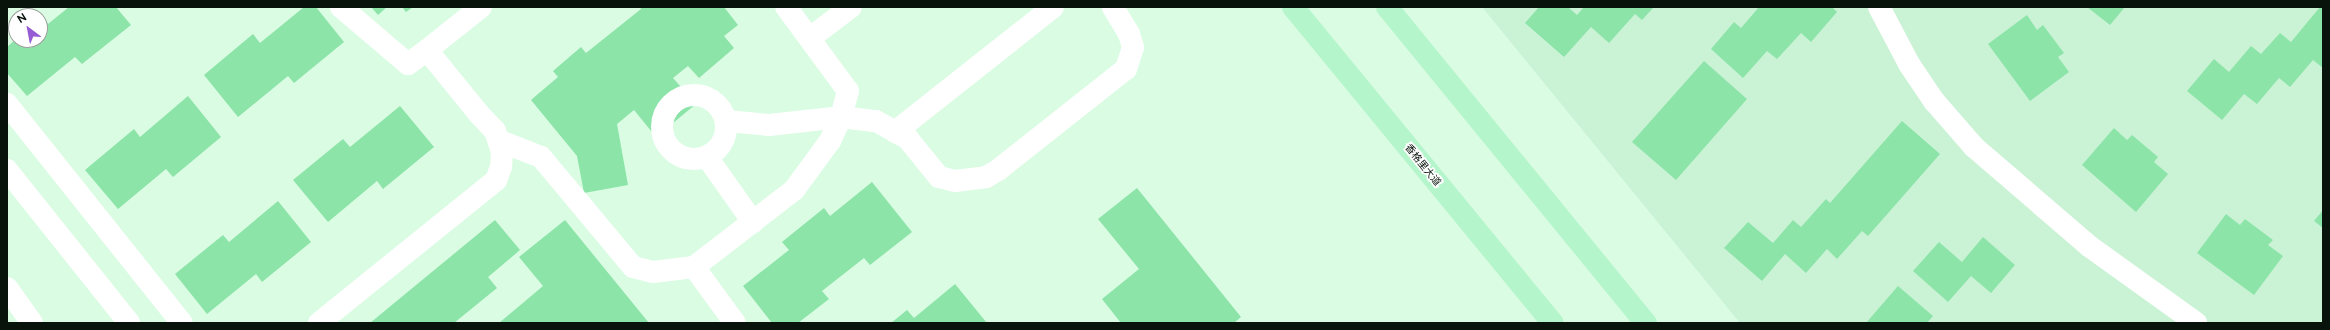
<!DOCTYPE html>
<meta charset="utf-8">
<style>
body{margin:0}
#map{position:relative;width:2330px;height:330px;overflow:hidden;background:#dafce3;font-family:Raleway,"Noto Sans SC",sans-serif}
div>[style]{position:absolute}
.built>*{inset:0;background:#caf3d5}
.building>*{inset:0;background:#8ce4a9}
.minor>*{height:22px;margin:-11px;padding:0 11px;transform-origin:11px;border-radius:11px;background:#fff}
.minor>.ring{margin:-11px;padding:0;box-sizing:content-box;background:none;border:22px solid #fff;border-radius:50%}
.major>*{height:22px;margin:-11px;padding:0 11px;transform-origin:11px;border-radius:11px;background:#b5f5cb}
span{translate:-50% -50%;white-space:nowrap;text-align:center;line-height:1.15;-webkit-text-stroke:3.5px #fff;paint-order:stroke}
.street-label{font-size:10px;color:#07130b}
.frame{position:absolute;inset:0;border:8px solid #07130b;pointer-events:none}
.north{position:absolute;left:8px;top:8px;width:40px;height:40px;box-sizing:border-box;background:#fff;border:1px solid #9ca19d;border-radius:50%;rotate:328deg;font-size:11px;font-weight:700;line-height:16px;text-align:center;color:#07130b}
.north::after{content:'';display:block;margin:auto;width:14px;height:18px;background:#965cd4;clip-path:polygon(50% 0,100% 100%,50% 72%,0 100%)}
</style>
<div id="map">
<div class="built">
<i style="clip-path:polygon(1482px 7px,2323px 7px,2323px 323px,1740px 323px)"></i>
</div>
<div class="building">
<i style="clip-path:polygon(69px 7px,116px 7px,131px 25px,82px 64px,75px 57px,27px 96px,7px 73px,7px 47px,16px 39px,40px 40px,40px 20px,43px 17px,48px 24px)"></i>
<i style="clip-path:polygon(304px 7px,316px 7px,344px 42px,294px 83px,288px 76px,238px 117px,204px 75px,253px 34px,260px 43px)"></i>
<i style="clip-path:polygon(371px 7px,387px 7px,378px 15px)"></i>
<i style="clip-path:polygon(402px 7px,413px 7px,406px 12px)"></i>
<i style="clip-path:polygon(640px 7px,724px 7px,738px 25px,724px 36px,734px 48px,699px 78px,688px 66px,673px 78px,696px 104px,656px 137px,634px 110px,617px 124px,628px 185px,584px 193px,577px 156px,531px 100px,558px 77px,553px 71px,581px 47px,586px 53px,641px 9px)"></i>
<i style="clip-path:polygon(1539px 7px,1568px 7px,1577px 15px,1584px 7px,1654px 7px,1642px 20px,1635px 14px,1609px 43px,1591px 27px,1564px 57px,1525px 23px)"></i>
<i style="clip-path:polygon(1759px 7px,1832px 7px,1837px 12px,1811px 42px,1801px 33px,1777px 59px,1767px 51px,1743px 78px,1711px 49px,1734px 22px,1741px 28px)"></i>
<i style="clip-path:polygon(2087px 7px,2125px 7px,2110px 25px)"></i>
<i style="clip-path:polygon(2320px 7px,2323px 7px,2323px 68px,2313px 60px,2290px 87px,2279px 78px,2257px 104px,2244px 94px,2222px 120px,2187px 91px,2214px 59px,2229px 72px,2251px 46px,2261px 54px,2280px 33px,2291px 42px)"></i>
<i style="clip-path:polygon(2027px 15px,2037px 30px,2043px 25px,2064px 53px,2058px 57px,2069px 72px,2030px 101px,1988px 44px)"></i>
<i style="clip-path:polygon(1704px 61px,1747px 99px,1676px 180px,1632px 142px)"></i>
<i style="clip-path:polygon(188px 96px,221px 137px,173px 177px,166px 169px,118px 209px,85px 170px,134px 129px,140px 137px)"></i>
<i style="clip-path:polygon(400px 106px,434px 147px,383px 189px,377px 181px,328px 222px,293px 180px,343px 139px,350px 147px)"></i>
<i style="clip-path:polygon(1902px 121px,1940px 154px,1868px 236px,1862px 231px,1837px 259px,1827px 249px,1806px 273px,1785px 254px,1762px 281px,1724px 248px,1748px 222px,1773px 243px,1793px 220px,1801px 227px,1826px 199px,1830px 203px)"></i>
<i style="clip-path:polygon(2114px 128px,2127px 140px,2132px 135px,2158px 157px,2154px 162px,2168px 174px,2136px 212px,2082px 165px)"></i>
<i style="clip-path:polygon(872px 182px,912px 232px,870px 265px,864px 258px,822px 291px,829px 299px,798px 323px,772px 323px,743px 286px,789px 250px,782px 242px,824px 208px,830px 216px)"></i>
<i style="clip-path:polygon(1137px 188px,1241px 317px,1234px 323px,1121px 323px,1102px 299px,1139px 269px,1098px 219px)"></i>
<i style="clip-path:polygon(278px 201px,311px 242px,262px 282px,256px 274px,207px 314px,175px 274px,223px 235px,229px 242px)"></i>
<i style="clip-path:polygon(2323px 210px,2323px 228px,2314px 221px)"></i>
<i style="clip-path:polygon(2226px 214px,2240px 225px,2245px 219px,2273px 240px,2268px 245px,2283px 256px,2254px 295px,2197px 253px)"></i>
<i style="clip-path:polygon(495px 220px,520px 250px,488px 277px,497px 288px,454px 323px,370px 323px)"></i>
<i style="clip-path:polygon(565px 220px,649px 323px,499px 323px,543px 286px,519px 257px)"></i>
<i style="clip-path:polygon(1983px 237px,2015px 265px,1991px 293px,1971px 276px,1948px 302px,1913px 271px,1939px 242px,1962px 262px)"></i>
<i style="clip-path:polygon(955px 284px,987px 323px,891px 323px,907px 310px,914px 318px)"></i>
<i style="clip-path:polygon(1898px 286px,1933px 316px,1927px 323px,1866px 323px)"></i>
</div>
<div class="minor">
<i style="left:341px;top:7px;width:88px;rotate:40.4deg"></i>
<i style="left:408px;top:64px;width:24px;rotate:-36deg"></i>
<i style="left:1879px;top:7px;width:64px;rotate:62.2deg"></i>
<i style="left:1909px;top:64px;width:45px;rotate:56deg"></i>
<i style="left:1934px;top:101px;width:61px;rotate:49deg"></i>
<i style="left:1974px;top:147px;width:152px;rotate:40.7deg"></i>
<i style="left:2089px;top:246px;width:132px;rotate:35.7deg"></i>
<i style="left:810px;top:38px;width:51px;rotate:-37.1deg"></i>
<i class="ring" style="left:662px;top:95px;width:42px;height:42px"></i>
<i style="left:7px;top:104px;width:280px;rotate:51.4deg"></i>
<i style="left:727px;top:121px;width:42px;rotate:5.4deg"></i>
<i style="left:769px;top:125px;width:72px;rotate:-6.3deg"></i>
<i style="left:841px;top:117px;width:35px;rotate:7deg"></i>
<i style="left:876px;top:121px;width:37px;rotate:29deg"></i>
<i style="left:908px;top:139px;width:49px;rotate:50.8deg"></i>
<i style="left:939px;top:177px;width:16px;rotate:14deg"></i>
<i style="left:955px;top:181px;width:31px;rotate:-7deg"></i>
<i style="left:986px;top:177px;width:14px;rotate:-30deg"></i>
<i style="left:998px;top:170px;width:163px;rotate:-38.3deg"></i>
<i style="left:1126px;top:69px;width:23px;rotate:-72deg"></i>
<i style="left:1133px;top:47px;width:14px;rotate:-107deg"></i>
<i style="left:1129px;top:34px;width:31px;rotate:-121deg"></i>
<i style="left:895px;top:132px;width:201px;rotate:-38.3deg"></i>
<i style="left:500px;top:141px;width:44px;rotate:21.3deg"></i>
<i style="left:541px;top:157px;width:143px;rotate:50.1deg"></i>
<i style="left:633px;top:267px;width:21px;rotate:14deg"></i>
<i style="left:653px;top:272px;width:41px;rotate:-7deg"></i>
<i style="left:694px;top:267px;width:126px;rotate:-37.6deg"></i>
<i style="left:794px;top:190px;width:61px;rotate:-53.7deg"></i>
<i style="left:830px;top:141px;width:26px;rotate:-65deg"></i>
<i style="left:841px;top:117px;width:27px;rotate:-75deg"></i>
<i style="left:848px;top:91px;width:104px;rotate:-126.4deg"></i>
<i style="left:707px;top:157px;width:80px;rotate:54.7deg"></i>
<i style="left:7px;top:170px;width:196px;rotate:51.4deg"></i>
<i style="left:694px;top:267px;width:69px;rotate:53.8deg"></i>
<i style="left:7px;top:288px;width:43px;rotate:54.5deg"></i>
<i style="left:319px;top:323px;width:228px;rotate:-38.9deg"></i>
<i style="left:496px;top:180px;width:14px;rotate:-69deg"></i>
<i style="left:501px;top:167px;width:15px;rotate:-86deg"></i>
<i style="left:502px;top:152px;width:22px;rotate:-108deg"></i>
<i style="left:495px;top:131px;width:23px;rotate:-133deg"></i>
<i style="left:479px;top:114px;width:82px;rotate:-129.1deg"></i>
<i style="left:427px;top:50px;width:69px;rotate:-38.5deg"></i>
</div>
<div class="major">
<i style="left:1293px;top:7px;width:409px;rotate:50.6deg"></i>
<i style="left:1387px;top:7px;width:409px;rotate:50.7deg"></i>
</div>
<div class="street-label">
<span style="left:1423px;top:165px;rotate:51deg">香格里大道</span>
</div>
<div class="frame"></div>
<div class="north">N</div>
</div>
